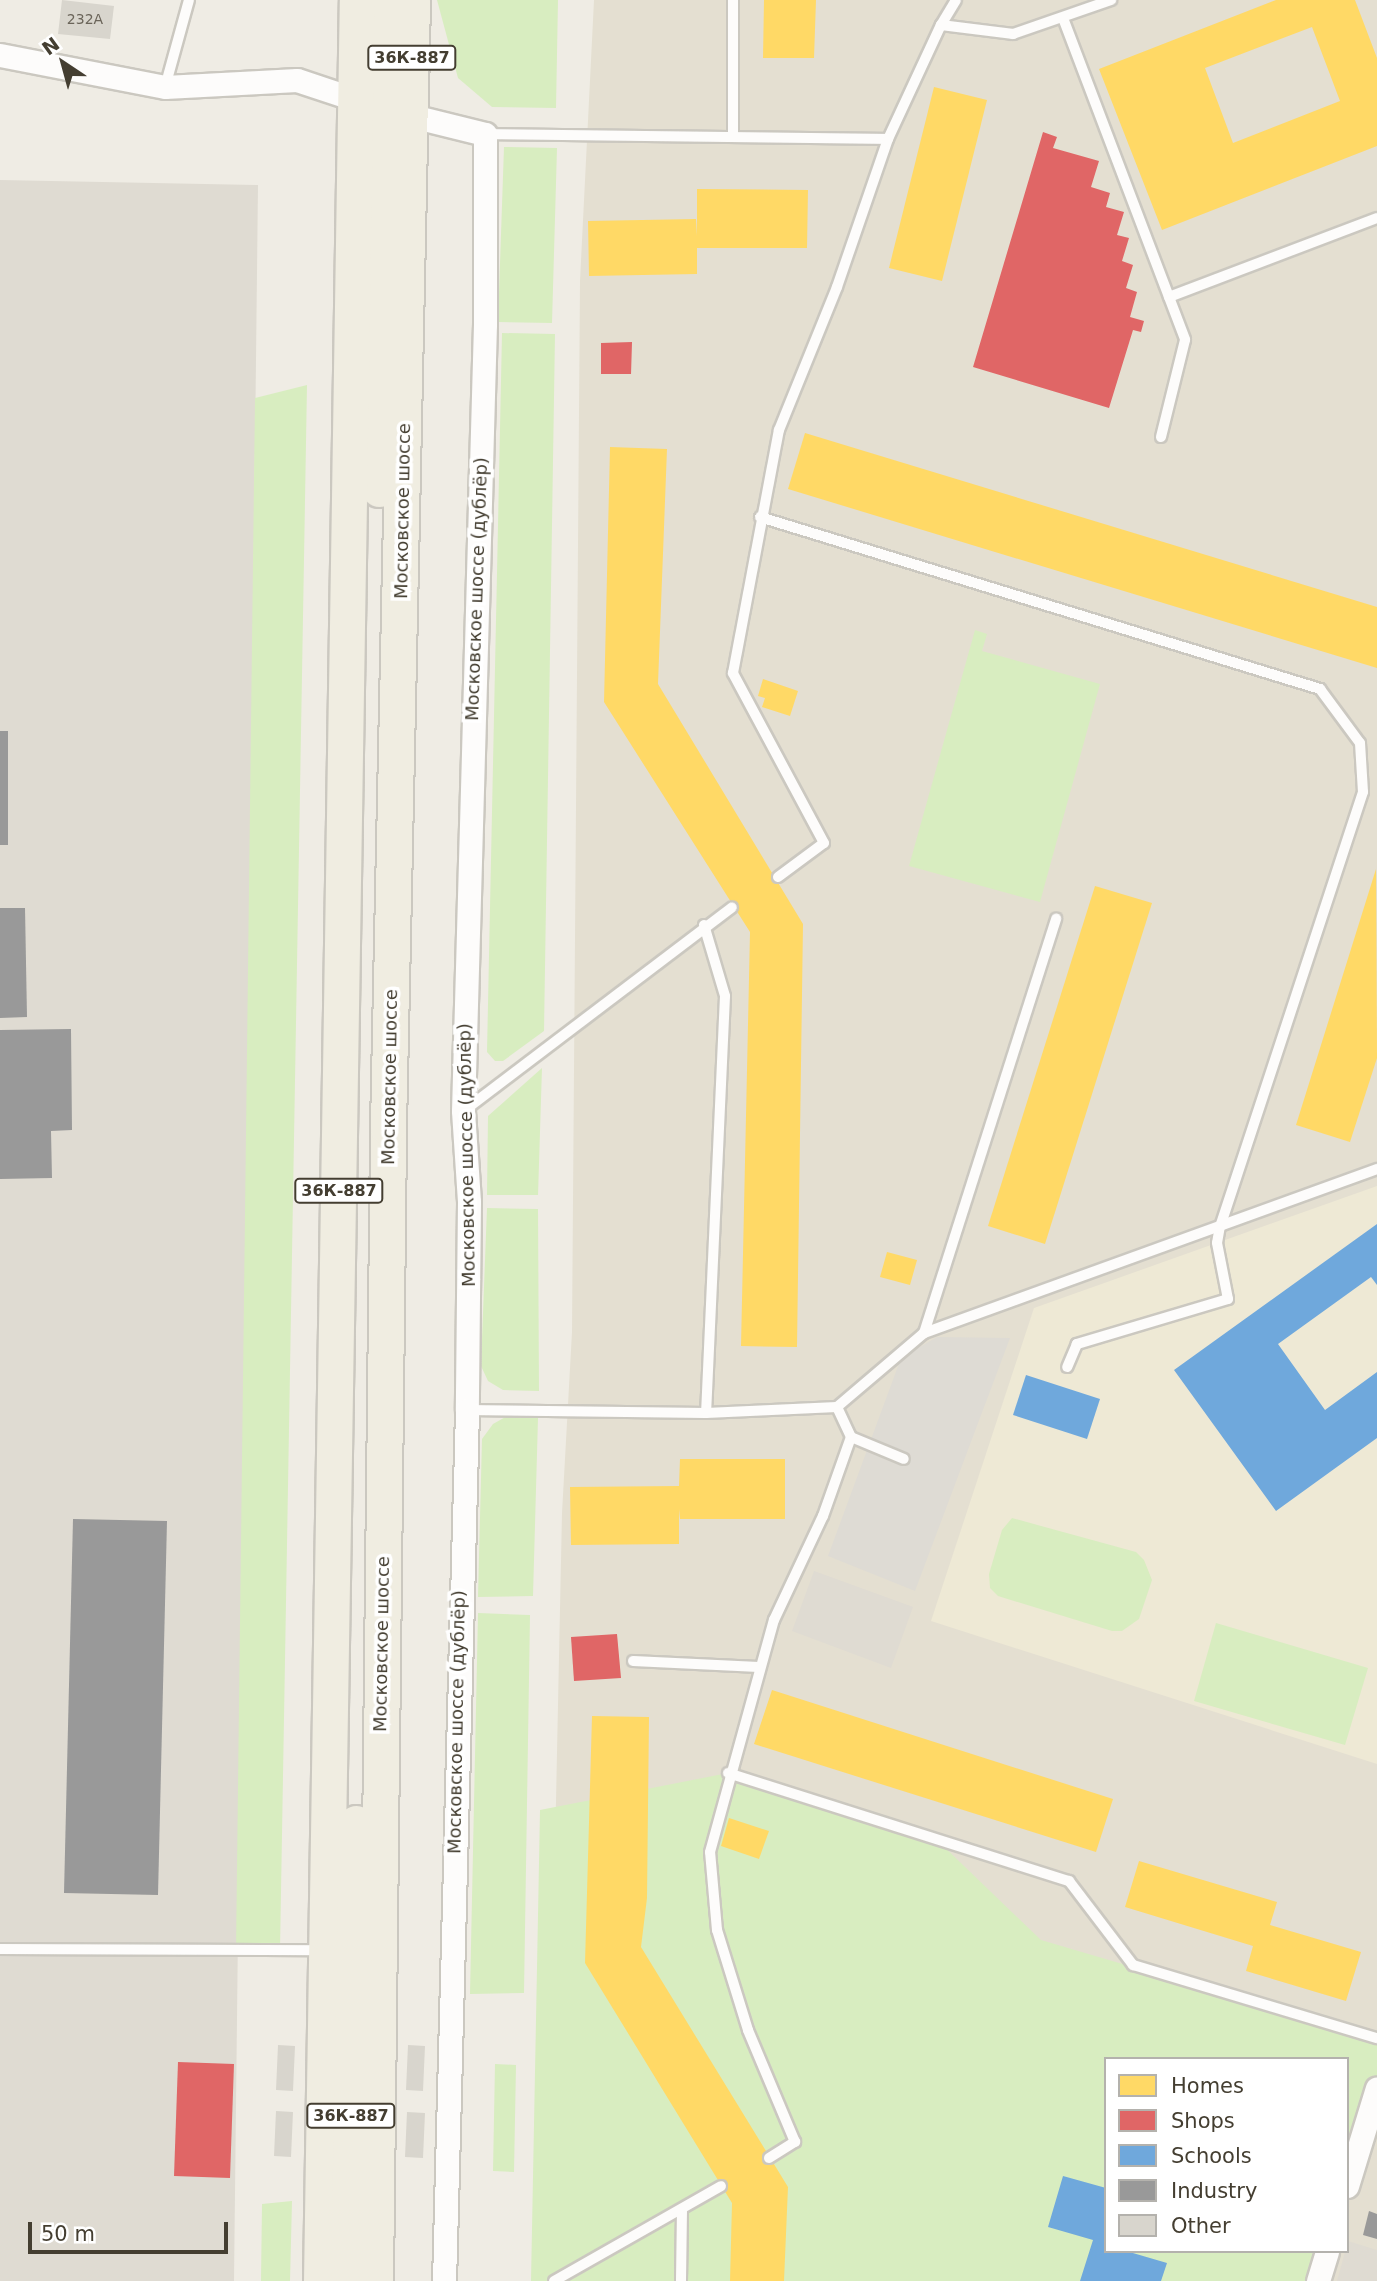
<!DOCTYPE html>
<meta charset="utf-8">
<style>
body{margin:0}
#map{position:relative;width:1377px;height:2281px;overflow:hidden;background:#efece4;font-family:"DejaVu Sans",sans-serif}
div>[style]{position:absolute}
.residential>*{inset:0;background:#e4dfd1}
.industrial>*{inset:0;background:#dfdbd2}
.education>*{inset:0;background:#eee9d5}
.green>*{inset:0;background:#d8edc0}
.parking>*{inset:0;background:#dedbd4}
.homes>*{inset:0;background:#ffd966}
.shops>*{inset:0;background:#e06666}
.schools>*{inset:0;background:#6fa8dc}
.industry>*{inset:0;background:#999}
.building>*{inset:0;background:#d8d5cd}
.roads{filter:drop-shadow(2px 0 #cbc8c0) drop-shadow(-2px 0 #cbc8c0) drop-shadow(0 2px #cbc8c0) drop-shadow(0 -2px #cbc8c0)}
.service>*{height:10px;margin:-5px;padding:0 5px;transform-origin:5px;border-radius:5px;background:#fdfcfb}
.minor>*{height:23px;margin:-11.5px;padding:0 11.5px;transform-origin:11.5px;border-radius:11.5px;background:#fdfcfb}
.primary>*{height:35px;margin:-17.5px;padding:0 17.5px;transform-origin:17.5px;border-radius:17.5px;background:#f0ede1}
span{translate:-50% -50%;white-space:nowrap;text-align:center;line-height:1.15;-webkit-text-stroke:7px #fff;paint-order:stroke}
.number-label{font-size:14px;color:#6a6459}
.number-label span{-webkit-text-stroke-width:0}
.shield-label span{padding:2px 5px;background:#fff;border:2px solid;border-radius:5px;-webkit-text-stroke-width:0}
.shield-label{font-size:16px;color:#443e31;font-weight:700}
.street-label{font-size:18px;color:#443e31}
.legend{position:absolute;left:1104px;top:2057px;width:245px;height:196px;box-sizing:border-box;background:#fff;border:2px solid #b4b2ad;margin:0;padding:9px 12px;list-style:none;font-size:21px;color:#443e31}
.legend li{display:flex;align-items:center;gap:14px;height:35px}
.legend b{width:35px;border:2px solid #b4b2ad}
.north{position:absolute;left:28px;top:28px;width:70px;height:70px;-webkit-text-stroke:5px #fff;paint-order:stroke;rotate:324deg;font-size:19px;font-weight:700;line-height:28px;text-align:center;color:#443e31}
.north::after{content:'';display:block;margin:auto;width:24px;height:32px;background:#443e31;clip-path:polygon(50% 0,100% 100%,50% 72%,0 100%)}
.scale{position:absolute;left:28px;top:2222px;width:200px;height:32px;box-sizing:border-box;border:4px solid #443e31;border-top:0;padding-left:9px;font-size:21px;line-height:24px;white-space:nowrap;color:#443e31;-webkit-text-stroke:5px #fff;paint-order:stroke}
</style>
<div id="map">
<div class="residential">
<i style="clip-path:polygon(evenodd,594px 0,1377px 0,1377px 2281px,546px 2281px,562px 1513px,572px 1332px,580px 281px,594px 0,1106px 2059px,1347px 2059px,1347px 2251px,1106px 2251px,1106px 2059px)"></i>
</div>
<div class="industrial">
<i style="clip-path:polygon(0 180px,258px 185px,234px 2281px,0 2281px)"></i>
<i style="clip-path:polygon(814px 1571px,913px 1607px,891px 1668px,792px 1631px)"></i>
<i style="clip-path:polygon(1348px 2241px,1377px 2250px,1377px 2281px,1337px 2281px)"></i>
</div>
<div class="education">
<i style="clip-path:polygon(1377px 1186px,1377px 1764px,931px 1621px,1034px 1308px)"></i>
</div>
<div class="green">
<i style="clip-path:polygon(437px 0,558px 0,556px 108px,492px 107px,458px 78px)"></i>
<i style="clip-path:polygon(504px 147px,557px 148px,552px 323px,498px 322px)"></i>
<i style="clip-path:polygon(502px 333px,555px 334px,544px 1031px,503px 1061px,495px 1061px,487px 1052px)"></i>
<i style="clip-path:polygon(307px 385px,280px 1950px,236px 1950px,255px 398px)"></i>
<i style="clip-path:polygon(975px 630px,987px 634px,982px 651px,1100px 684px,1040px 902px,909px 866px)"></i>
<i style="clip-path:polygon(542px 1068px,538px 1195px,487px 1195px,488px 1116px)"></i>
<i style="clip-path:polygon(487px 1208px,538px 1209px,539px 1391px,503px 1390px,488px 1381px,481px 1366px)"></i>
<i style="clip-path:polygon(509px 1415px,538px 1418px,533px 1596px,478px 1597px,482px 1439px,493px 1424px)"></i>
<i style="clip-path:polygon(1012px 1518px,1136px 1552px,1144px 1560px,1152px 1580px,1139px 1619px,1122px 1631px,1112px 1631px,998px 1596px,990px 1588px,989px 1574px,1002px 1530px)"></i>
<i style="clip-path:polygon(478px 1613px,530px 1615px,524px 1993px,470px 1994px)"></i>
<i style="clip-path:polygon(1216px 1623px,1368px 1668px,1345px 1745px,1194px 1701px)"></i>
<i style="clip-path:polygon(728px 1773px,936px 1839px,1041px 1940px,1377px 2039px,1377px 2088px,1347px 2186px,1347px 2059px,1106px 2059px,1106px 2251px,1328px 2251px,1319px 2281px,531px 2281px,540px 1810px)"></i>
<i style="clip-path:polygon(495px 2064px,516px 2065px,514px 2172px,493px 2171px)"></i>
<i style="clip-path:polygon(292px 2201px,290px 2281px,261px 2281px,262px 2204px)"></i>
</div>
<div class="parking">
<i style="clip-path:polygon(937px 1337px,1010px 1338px,915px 1591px,828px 1556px,901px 1358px)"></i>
</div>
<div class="homes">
<i style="clip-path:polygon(764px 0,816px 0,814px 58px,763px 58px)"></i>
<i style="clip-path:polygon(evenodd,1276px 0,1355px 0,1377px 58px,1377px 146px,1162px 230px,1099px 69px,1276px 0,1312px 27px,1340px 101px,1233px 143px,1205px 68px,1312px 27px)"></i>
<i style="clip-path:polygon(934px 87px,987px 100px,942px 281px,889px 268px)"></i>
<i style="clip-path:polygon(697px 189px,808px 190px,807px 248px,697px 248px,697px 274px,589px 276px,588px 221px,696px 219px,697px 236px)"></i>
<i style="clip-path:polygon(805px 433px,1377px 607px,1377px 668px,788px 489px)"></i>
<i style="clip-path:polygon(610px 447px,667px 449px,658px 684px,803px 924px,797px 1347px,741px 1346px,750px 932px,604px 702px)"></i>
<i style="clip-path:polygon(763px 679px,798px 691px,790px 716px,762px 707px,765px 698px,758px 696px)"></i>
<i style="clip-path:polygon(1376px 869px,1377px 1058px,1350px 1142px,1296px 1125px)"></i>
<i style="clip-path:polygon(1095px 886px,1152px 903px,1045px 1244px,988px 1226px)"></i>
<i style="clip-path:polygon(887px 1252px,917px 1260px,910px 1285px,880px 1277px)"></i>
<i style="clip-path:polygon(680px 1459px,785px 1459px,785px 1519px,680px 1519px,679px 1509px,679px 1544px,571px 1545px,570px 1487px,679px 1486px)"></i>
<i style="clip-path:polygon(772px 1690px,1113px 1799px,1096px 1852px,754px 1744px)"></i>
<i style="clip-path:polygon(592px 1716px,649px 1717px,647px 1898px,641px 1947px,788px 2187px,784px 2281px,730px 2281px,732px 2203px,585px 1963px)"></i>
<i style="clip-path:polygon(729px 1818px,769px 1831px,759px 1859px,721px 1846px)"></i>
<i style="clip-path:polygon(1139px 1861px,1277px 1902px,1270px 1925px,1361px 1952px,1346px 2001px,1246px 1971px,1253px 1946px,1125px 1907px)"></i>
</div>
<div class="shops">
<i style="clip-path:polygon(1043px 132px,1057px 137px,1053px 148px,1099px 161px,1091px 187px,1110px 193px,1106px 207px,1124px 212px,1117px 235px,1129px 238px,1122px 261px,1133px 265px,1126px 288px,1137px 292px,1130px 317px,1144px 321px,1141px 332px,1133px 330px,1109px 408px,973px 367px)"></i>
<i style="clip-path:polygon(632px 342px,631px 374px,601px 374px,601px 343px)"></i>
<i style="clip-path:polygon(617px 1634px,621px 1678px,574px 1681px,571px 1637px)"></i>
<i style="clip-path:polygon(178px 2062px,234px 2064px,230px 2178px,174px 2176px)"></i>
</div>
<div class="schools">
<i style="clip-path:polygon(1377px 1224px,1377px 1285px,1371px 1277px,1278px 1344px,1325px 1410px,1377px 1372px,1377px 1438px,1276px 1511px,1174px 1370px)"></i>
<i style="clip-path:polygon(1026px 1375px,1100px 1399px,1087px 1439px,1013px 1415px)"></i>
<i style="clip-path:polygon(1063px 2176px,1106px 2188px,1106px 2251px,1126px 2251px,1167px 2263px,1161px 2281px,1080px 2281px,1093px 2240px,1048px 2227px)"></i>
</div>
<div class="industry">
<i style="clip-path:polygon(0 731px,8px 731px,8px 845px,0 845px)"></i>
<i style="clip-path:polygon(0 908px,25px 908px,27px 1017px,0 1018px)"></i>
<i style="clip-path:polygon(71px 1029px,72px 1130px,51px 1131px,52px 1178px,0 1179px,0 1030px)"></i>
<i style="clip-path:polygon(73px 1519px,167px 1521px,158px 1895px,64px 1893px)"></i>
<i style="clip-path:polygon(1369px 2211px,1377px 2214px,1377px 2239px,1363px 2235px)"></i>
</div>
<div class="building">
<i style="clip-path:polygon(62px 0,114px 6px,110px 39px,58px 34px)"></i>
<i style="clip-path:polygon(278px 2045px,295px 2046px,293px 2091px,276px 2090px)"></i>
<i style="clip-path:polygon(408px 2045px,425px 2046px,423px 2091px,406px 2090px)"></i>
<i style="clip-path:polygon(276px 2111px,293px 2112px,291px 2157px,274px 2156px)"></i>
<i style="clip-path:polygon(407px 2112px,425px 2113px,423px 2158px,405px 2157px)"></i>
</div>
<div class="roads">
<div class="service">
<i style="left:1063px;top:18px;width:344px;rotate:69.2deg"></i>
<i style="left:1185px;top:340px;width:100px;rotate:103.9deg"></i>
<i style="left:941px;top:25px;width:29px;rotate:-59deg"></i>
<i style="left:165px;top:87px;width:90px;rotate:-74.6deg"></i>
<i style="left:485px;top:134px;width:403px;rotate:0.7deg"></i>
<i style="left:888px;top:139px;width:126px;rotate:-65.1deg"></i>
<i style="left:941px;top:25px;width:73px;rotate:7.1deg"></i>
<i style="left:1013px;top:34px;width:104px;rotate:-19.1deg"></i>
<i style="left:733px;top:137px;width:137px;rotate:-90deg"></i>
<i style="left:1169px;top:297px;width:222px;rotate:-20.8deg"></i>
<i style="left:760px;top:517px;width:586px;rotate:17.07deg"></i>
<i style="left:1320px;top:689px;width:67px;rotate:53.5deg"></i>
<i style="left:1360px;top:743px;width:49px;rotate:86.5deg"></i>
<i style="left:1363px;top:792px;width:457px;rotate:108.2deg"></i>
<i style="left:1220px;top:1226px;width:17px;rotate:100deg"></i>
<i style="left:1217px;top:1243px;width:57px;rotate:78.9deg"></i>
<i style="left:1228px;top:1299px;width:158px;rotate:163.4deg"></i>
<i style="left:1077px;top:1344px;width:25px;rotate:113deg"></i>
<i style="left:778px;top:877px;width:57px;rotate:-36.5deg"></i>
<i style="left:824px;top:843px;width:193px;rotate:-118.2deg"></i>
<i style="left:733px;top:673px;width:247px;rotate:-79.3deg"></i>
<i style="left:779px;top:430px;width:154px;rotate:-67.9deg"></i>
<i style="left:837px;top:287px;width:157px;rotate:-71deg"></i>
<i style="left:704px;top:925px;width:74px;rotate:73.5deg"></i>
<i style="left:725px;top:996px;width:417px;rotate:92.6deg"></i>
<i style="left:465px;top:1110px;width:335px;rotate:-37.2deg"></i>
<i style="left:924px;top:1333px;width:435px;rotate:-72.3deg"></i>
<i style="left:467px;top:1410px;width:239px;rotate:0.7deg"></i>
<i style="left:706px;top:1413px;width:131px;rotate:-2.6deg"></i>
<i style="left:837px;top:1407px;width:114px;rotate:-40.4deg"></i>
<i style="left:924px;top:1333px;width:482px;rotate:-19.9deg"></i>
<i style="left:851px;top:1437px;width:57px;rotate:22.5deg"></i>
<i style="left:633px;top:1661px;width:126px;rotate:2.7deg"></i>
<i style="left:728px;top:1773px;width:358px;rotate:17.6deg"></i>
<i style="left:1069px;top:1881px;width:106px;rotate:52.7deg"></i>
<i style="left:1133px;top:1965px;width:255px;rotate:16.7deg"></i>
<i style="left:0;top:1949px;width:323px;rotate:0.2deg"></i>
<i style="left:769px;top:2158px;width:31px;rotate:-32deg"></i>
<i style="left:795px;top:2142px;width:121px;rotate:-112.8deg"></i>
<i style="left:748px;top:2030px;width:105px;rotate:-107.2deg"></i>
<i style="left:717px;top:1930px;width:78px;rotate:-95.1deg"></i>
<i style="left:710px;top:1852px;width:241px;rotate:-74.6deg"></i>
<i style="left:774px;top:1620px;width:115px;rotate:-64.8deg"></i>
<i style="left:823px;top:1516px;width:84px;rotate:-70.5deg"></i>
<i style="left:851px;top:1437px;width:33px;rotate:-115deg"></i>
<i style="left:554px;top:2281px;width:192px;rotate:-29.6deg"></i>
<i style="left:681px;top:2281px;width:72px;rotate:-89.2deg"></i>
</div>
<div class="minor">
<i style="left:0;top:55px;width:168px;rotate:11deg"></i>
<i style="left:165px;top:87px;width:132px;rotate:-3deg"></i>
<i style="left:297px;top:80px;width:63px;rotate:18.4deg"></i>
<i style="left:412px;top:116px;width:75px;rotate:13.9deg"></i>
<i style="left:485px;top:134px;width:190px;rotate:90deg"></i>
<i style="left:485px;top:324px;width:787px;rotate:91.6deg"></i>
<i style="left:463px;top:1111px;width:91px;rotate:86.2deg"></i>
<i style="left:469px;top:1202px;width:208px;rotate:90.6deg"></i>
<i style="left:467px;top:1410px;width:871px;rotate:91.51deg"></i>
<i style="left:1347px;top:2186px;width:102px;rotate:-73deg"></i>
<i style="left:1318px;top:2281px;width:31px;rotate:-73deg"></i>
</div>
<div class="primary">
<i style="left:379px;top:489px;width:489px;rotate:-89.6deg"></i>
<i style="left:321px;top:2281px;width:2281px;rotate:-89.1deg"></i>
<i style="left:348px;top:2281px;width:458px;rotate:-89deg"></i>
<i style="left:375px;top:2281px;width:1154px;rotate:-89.35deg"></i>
<i style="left:388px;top:1127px;width:1127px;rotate:-88.78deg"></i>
</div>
</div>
<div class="number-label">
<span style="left:85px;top:19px">232А</span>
</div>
<div class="shield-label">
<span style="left:412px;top:58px">36К-887</span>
<span style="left:339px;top:1191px">36К-887</span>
<span style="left:351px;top:2116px">36К-887</span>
</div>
<div class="street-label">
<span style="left:403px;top:511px;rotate:-89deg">Московское шоссе</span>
<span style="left:477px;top:589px;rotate:-88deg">Московское шоссе (дублёр)</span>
<span style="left:390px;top:1077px;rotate:-89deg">Московское шоссе</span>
<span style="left:467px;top:1155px;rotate:-91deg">Московское шоссе (дублёр)</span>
<span style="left:382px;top:1644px;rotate:-89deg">Московское шоссе</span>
<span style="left:457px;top:1722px;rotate:-89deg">Московское шоссе (дублёр)</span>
</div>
<ul class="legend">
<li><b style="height:19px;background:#ffd966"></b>Homes</li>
<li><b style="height:19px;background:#e06666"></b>Shops</li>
<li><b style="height:19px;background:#6fa8dc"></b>Schools</li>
<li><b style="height:19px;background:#999"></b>Industry</li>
<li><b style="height:19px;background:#d8d5cd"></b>Other</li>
</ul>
<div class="north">N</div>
<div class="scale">50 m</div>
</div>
